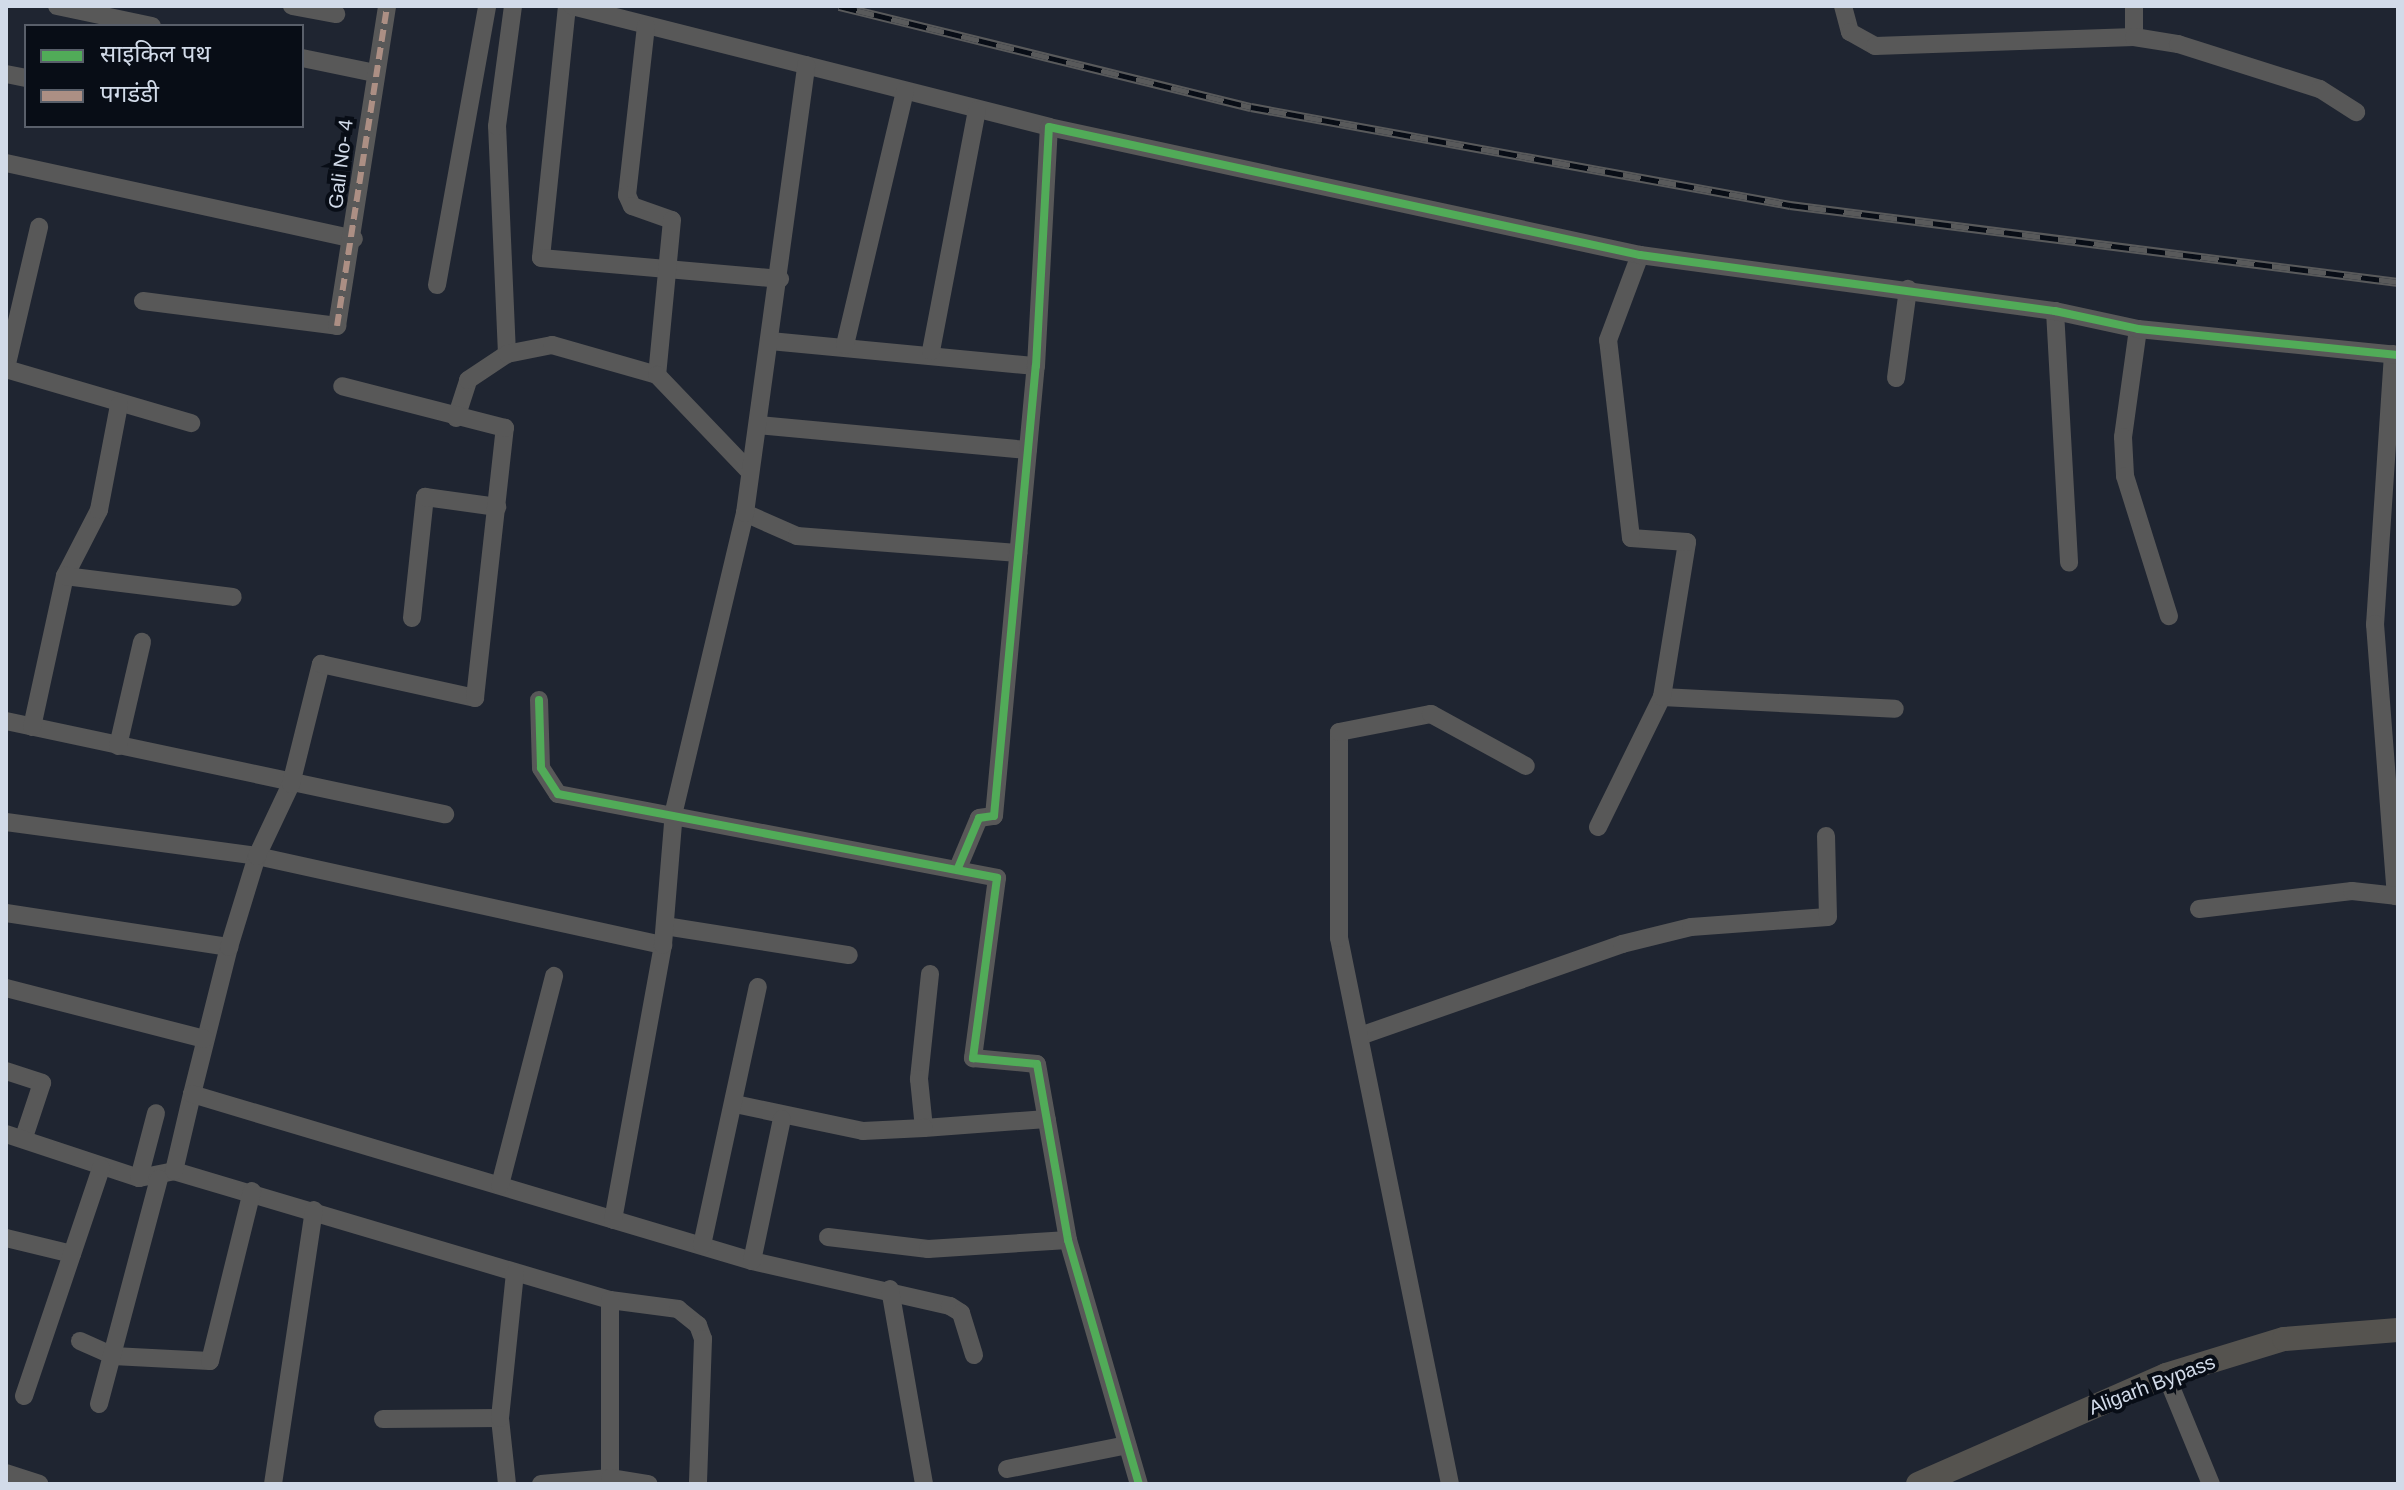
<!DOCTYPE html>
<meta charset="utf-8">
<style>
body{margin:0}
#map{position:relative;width:2404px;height:1490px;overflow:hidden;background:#1f2531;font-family:Helvetica,"Noto Sans Devanagari",sans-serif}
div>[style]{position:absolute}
.minor>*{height:18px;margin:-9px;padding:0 9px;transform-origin:9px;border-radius:9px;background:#585858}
.secondary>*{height:24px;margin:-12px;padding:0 12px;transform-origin:12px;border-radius:12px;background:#55534f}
.rail>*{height:9px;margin-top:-4.5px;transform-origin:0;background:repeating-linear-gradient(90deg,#080d16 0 18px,#595a5b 0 36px);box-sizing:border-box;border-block:2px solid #595a5b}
.quiet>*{height:6px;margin-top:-3px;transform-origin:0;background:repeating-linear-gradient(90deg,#ac8f84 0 12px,transparent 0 18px)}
.cycleway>*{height:8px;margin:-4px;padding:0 4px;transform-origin:4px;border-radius:4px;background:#51ab58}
span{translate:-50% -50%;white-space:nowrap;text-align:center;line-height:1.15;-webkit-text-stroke:8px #080d16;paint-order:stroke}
.street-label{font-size:20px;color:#d2dbe9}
.frame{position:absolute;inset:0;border:8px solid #d2dbe9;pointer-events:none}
.legend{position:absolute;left:24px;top:24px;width:280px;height:104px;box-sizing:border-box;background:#080d16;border:2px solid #595f6a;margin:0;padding:10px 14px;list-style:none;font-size:24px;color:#d2dbe9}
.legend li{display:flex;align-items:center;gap:16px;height:40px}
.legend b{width:40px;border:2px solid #595f6a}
</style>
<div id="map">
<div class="minor">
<i style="left:57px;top:6px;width:97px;rotate:11.9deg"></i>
<i style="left:292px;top:6px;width:45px;rotate:10.3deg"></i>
<i style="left:567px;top:6px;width:253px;rotate:95.9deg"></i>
<i style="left:541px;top:258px;width:240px;rotate:5deg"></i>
<i style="left:572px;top:6px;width:492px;rotate:14.2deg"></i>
<i style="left:1843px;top:6px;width:27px;rotate:75deg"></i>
<i style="left:1850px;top:32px;width:29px;rotate:29deg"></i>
<i style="left:1875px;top:46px;width:259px;rotate:-2deg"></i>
<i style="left:2134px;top:6px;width:31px;rotate:90deg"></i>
<i style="left:2134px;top:37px;width:45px;rotate:9deg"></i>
<i style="left:2178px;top:44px;width:149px;rotate:17.6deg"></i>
<i style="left:2320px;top:89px;width:43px;rotate:32.6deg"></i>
<i style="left:646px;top:26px;width:170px;rotate:96.4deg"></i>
<i style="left:627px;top:195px;width:12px;rotate:66deg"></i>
<i style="left:632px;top:206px;width:42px;rotate:19.3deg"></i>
<i style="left:672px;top:220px;width:156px;rotate:95.5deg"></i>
<i style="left:302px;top:58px;width:75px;rotate:11.6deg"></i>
<i style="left:6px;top:74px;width:20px;rotate:11deg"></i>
<i style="left:6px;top:163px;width:356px;rotate:12.3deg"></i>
<i style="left:437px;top:285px;width:283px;rotate:-79.8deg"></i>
<i style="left:143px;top:301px;width:196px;rotate:7.3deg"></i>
<i style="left:337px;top:326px;width:324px;rotate:-81.1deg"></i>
<i style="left:2055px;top:311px;width:252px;rotate:86.8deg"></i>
<i style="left:2138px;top:329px;width:109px;rotate:97.9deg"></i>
<i style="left:2123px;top:437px;width:39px;rotate:87deg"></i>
<i style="left:2125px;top:476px;width:147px;rotate:72.6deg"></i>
<i style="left:770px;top:341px;width:267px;rotate:5.4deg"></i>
<i style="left:845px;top:345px;width:261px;rotate:-76.7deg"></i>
<i style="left:931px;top:351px;width:245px;rotate:-79.2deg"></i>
<i style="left:507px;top:354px;width:228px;rotate:-92.5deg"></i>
<i style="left:497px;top:126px;width:121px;rotate:-82.4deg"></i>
<i style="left:2393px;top:354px;width:271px;rotate:93.8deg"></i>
<i style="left:2375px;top:624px;width:273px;rotate:85.6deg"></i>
<i style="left:6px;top:368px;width:145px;rotate:-76.8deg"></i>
<i style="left:6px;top:369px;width:193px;rotate:16.3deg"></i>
<i style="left:1896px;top:378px;width:90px;rotate:-82.3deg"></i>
<i style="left:456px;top:418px;width:40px;rotate:-72deg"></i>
<i style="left:468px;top:380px;width:47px;rotate:-33.7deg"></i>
<i style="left:507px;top:354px;width:46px;rotate:-11.3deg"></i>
<i style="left:552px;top:345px;width:109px;rotate:15.9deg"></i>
<i style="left:657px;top:375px;width:134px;rotate:46.2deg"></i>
<i style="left:758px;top:425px;width:271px;rotate:5.3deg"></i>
<i style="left:745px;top:513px;width:57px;rotate:23.9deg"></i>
<i style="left:797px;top:536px;width:222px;rotate:4.4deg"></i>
<i style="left:65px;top:576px;width:74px;rotate:-62.7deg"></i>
<i style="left:99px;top:510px;width:107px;rotate:-79.2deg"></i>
<i style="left:412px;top:618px;width:122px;rotate:-83.9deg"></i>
<i style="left:425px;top:497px;width:73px;rotate:7.9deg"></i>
<i style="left:1662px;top:697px;width:233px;rotate:2.9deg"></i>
<i style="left:539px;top:700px;width:68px;rotate:88.3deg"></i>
<i style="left:541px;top:768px;width:31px;rotate:57deg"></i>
<i style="left:558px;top:794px;width:447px;rotate:10.8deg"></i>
<i style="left:997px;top:878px;width:182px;rotate:97.6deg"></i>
<i style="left:973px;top:1058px;width:64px;rotate:5.4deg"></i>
<i style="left:1037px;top:1064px;width:179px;rotate:80deg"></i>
<i style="left:1068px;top:1240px;width:254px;rotate:73.8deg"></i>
<i style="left:6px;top:721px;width:449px;rotate:12deg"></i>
<i style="left:32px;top:727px;width:155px;rotate:-77.7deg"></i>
<i style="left:65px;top:576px;width:169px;rotate:7.1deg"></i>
<i style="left:118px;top:746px;width:107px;rotate:-77deg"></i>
<i style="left:6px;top:822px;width:253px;rotate:7.7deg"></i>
<i style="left:257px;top:856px;width:416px;rotate:12.4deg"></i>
<i style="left:1598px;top:827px;width:145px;rotate:-63.8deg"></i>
<i style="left:1662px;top:697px;width:157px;rotate:-80.8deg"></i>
<i style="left:1687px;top:542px;width:56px;rotate:-175.9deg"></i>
<i style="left:1631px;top:538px;width:199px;rotate:-96.6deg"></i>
<i style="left:1608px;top:340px;width:91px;rotate:-69.4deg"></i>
<i style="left:958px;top:868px;width:54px;rotate:-67.2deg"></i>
<i style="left:979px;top:818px;width:15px;rotate:-8deg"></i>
<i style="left:994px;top:816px;width:452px;rotate:-84.7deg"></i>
<i style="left:1036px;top:366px;width:239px;rotate:-86.9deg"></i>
<i style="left:1049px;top:127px;width:605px;rotate:12.22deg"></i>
<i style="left:1640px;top:255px;width:419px;rotate:7.7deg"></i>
<i style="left:2055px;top:311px;width:85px;rotate:12.2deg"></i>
<i style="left:2138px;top:329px;width:261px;rotate:5.7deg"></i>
<i style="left:2199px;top:909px;width:154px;rotate:-6.7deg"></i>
<i style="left:2352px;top:891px;width:46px;rotate:6.2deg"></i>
<i style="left:6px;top:913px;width:226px;rotate:8.7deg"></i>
<i style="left:229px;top:947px;width:152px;rotate:104.1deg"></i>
<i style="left:665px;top:926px;width:186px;rotate:9deg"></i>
<i style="left:229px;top:947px;width:95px;rotate:-72.9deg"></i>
<i style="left:257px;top:856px;width:80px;rotate:-64.7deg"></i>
<i style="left:291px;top:784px;width:124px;rotate:-76deg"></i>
<i style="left:321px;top:664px;width:158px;rotate:12.4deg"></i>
<i style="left:475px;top:698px;width:272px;rotate:-83.7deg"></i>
<i style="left:505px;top:428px;width:168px;rotate:-165.6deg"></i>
<i style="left:930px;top:974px;width:106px;rotate:96deg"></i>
<i style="left:919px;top:1079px;width:49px;rotate:84.2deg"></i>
<i style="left:924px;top:1128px;width:123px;rotate:-4.2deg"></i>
<i style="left:6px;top:988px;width:205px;rotate:14.4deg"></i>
<i style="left:1360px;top:1036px;width:278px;rotate:-19.3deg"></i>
<i style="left:1622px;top:944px;width:71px;rotate:-13.8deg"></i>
<i style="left:1691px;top:927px;width:137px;rotate:-4.2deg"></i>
<i style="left:1828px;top:917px;width:81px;rotate:-91.4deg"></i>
<i style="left:6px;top:1071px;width:38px;rotate:18deg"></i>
<i style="left:42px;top:1083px;width:57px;rotate:108.4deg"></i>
<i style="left:735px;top:1104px;width:131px;rotate:11.9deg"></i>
<i style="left:863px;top:1131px;width:61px;rotate:-2.8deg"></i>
<i style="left:6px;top:1134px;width:140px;rotate:18.3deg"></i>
<i style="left:139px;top:1178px;width:36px;rotate:-11deg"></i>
<i style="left:174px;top:1171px;width:455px;rotate:16.5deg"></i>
<i style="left:610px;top:1300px;width:69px;rotate:7.5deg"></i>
<i style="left:678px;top:1309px;width:26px;rotate:39deg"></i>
<i style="left:698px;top:1325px;width:15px;rotate:70deg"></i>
<i style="left:703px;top:1339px;width:145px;rotate:92deg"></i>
<i style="left:174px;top:1171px;width:79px;rotate:-76.8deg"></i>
<i style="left:192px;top:1094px;width:584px;rotate:16.61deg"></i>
<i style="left:752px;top:1261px;width:203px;rotate:12.8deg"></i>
<i style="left:950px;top:1306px;width:13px;rotate:32deg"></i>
<i style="left:961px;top:1313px;width:44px;rotate:72.8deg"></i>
<i style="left:139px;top:1178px;width:67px;rotate:-75.3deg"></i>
<i style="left:500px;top:1185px;width:216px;rotate:-75.5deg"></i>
<i style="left:613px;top:1220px;width:280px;rotate:-79.7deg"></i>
<i style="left:663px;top:945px;width:134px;rotate:-85.3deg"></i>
<i style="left:674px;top:811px;width:306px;rotate:-76.6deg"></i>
<i style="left:745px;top:513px;width:452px;rotate:-82.2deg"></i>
<i style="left:828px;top:1237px;width:101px;rotate:6.8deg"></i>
<i style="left:928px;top:1249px;width:140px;rotate:-3.7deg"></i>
<i style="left:6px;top:1238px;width:68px;rotate:13.6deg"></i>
<i style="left:702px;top:1245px;width:264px;rotate:-77.8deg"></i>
<i style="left:752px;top:1261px;width:145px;rotate:-78.1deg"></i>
<i style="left:890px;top:1289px;width:198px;rotate:80.1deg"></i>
<i style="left:80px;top:1341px;width:36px;rotate:24deg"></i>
<i style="left:113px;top:1356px;width:97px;rotate:3deg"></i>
<i style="left:210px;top:1361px;width:175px;rotate:-76.1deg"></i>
<i style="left:2166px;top:1375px;width:118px;rotate:67.6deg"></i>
<i style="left:24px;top:1396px;width:241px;rotate:-71.3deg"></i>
<i style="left:99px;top:1404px;width:233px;rotate:-75.1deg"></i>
<i style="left:383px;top:1419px;width:117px;rotate:-0.5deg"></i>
<i style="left:1007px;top:1469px;width:122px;rotate:-11.3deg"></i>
<i style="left:6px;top:1473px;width:35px;rotate:18deg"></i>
<i style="left:610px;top:1478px;width:178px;rotate:-90deg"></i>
<i style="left:273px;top:1484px;width:277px;rotate:-81.5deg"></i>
<i style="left:507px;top:1484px;width:66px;rotate:-96.1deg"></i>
<i style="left:500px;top:1418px;width:146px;rotate:-84.1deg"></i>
<i style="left:541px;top:1484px;width:69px;rotate:-5deg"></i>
<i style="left:610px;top:1478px;width:39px;rotate:9deg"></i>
<i style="left:1450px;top:1484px;width:557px;rotate:-101.49deg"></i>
<i style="left:1339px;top:938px;width:206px;rotate:-90deg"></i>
<i style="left:1339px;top:732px;width:94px;rotate:-11.1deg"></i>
<i style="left:1431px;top:714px;width:108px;rotate:28.7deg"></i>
</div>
<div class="secondary">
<i style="left:1918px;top:1484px;width:271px;rotate:-23.7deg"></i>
<i style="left:2166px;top:1375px;width:123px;rotate:-17deg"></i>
<i style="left:2284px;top:1339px;width:114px;rotate:-4.5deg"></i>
</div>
<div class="rail">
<i style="left:839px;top:6px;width:424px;rotate:13.8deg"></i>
<i style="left:1251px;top:107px;width:548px;rotate:10.3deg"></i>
<i style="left:1790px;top:205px;width:613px;rotate:7.22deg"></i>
</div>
<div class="quiet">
<i style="left:337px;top:326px;width:324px;rotate:-81.1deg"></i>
</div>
<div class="cycleway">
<i style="left:539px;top:700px;width:68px;rotate:88.3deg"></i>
<i style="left:541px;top:768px;width:31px;rotate:57deg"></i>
<i style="left:558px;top:794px;width:447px;rotate:10.8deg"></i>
<i style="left:997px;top:878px;width:182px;rotate:97.6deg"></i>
<i style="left:973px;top:1058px;width:64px;rotate:5.4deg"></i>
<i style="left:1037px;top:1064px;width:179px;rotate:80deg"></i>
<i style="left:1068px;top:1240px;width:254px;rotate:73.8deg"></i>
<i style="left:958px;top:868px;width:54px;rotate:-67.2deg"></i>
<i style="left:979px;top:818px;width:15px;rotate:-8deg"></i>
<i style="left:994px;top:816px;width:452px;rotate:-84.7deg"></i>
<i style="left:1036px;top:366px;width:239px;rotate:-86.9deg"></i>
<i style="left:1049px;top:127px;width:605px;rotate:12.22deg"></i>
<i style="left:1640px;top:255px;width:419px;rotate:7.7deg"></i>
<i style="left:2055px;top:311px;width:85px;rotate:12.2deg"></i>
<i style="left:2138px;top:329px;width:261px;rotate:5.7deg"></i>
</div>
<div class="street-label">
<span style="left:341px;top:164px;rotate:-83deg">Gali No- 4</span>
<span style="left:2152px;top:1385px;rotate:-21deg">Aligarh Bypass</span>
</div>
<div class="frame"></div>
<ul class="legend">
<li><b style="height:10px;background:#51ab58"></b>साइकिल पथ</li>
<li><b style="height:10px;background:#ac8f84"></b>पगडंडी</li>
</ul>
</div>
